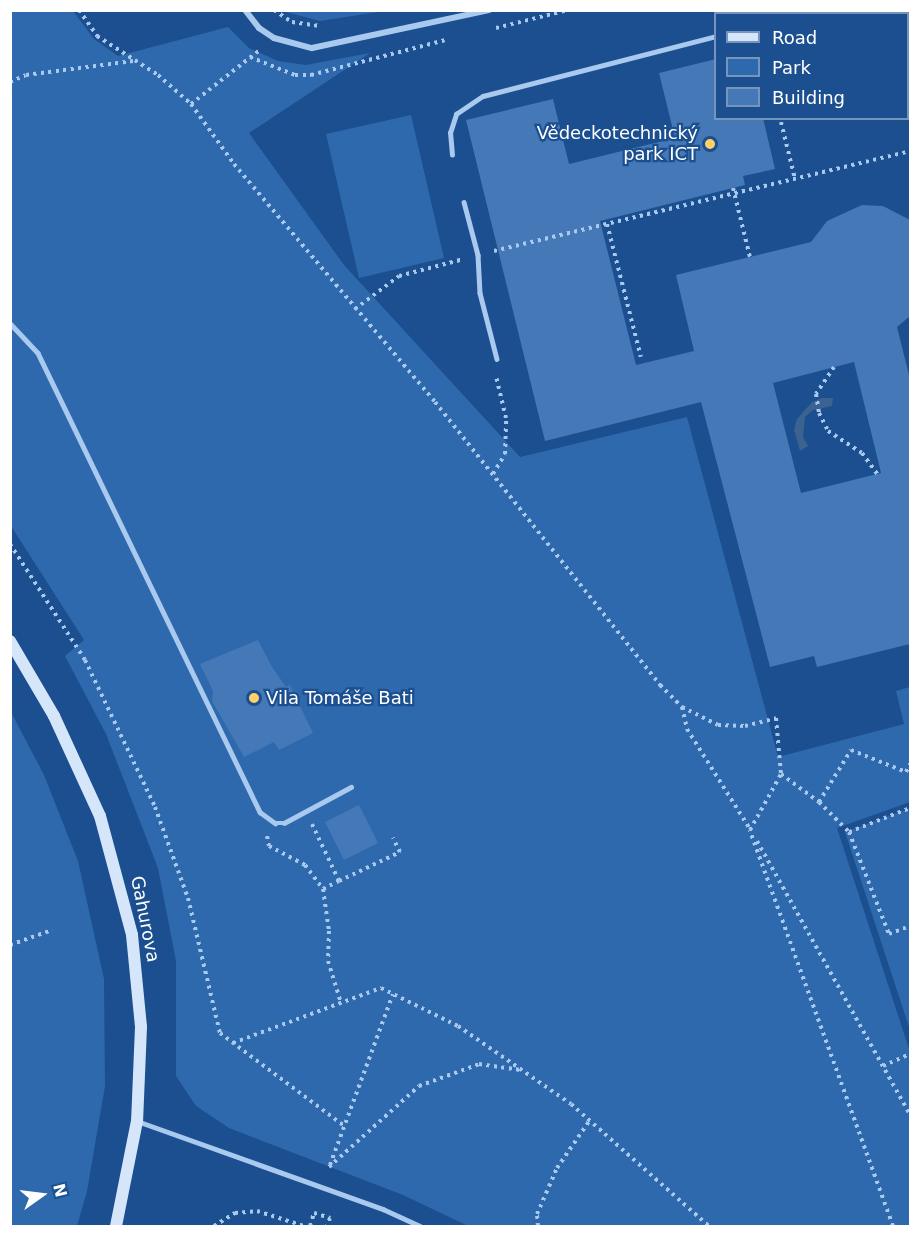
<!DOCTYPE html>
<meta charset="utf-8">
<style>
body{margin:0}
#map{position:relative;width:921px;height:1237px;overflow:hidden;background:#1b4f8f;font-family:"DejaVu Sans",sans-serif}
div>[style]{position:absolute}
.green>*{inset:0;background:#2e69ad}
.water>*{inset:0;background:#3c6290}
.building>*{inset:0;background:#4478b7}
.path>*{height:4px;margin-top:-2px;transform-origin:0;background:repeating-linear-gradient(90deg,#a9c9ee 0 3px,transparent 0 7.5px)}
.lane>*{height:4.5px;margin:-2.25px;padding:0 2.25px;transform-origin:2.25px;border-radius:2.25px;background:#a9c9ee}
.street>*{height:6px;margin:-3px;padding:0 3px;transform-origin:3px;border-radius:3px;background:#a9c9ee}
.secondary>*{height:12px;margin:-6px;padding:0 6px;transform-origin:6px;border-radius:6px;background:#d6e6fa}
.dots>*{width:16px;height:16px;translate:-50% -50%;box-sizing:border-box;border:3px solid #1b4f8f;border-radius:50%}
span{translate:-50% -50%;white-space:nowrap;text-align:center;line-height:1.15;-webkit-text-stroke:4.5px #1b4f8f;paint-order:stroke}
.poi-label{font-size:18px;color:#fff}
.right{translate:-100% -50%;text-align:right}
.left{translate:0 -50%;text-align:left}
.street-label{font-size:18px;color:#fff}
.frame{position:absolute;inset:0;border:12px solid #fff;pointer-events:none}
.legend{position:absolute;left:714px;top:12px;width:195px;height:108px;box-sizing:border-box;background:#1b4f8f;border:2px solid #7695bc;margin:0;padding:8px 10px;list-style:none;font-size:18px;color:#fff}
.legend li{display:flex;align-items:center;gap:12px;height:30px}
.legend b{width:30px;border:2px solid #7695bc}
.north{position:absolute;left:12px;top:1165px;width:60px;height:60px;-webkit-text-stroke:4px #1b4f8f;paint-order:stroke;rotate:76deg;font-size:16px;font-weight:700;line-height:24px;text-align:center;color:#fff}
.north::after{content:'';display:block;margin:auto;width:21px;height:27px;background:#fff;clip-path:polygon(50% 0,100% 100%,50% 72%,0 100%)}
</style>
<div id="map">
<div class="green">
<i style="clip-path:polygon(11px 11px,73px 11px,94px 39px,118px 56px,228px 27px,249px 48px,278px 61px,306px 65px,370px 53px,249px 133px,344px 265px,520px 457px,687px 417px,778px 757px,904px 724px,896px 691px,910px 687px,910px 802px,837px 828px,910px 1052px,910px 1226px,468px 1226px,403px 1195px,229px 1128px,196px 1106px,176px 1076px,176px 961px,158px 868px,106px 734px,65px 656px,84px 640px,11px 526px)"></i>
<i style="clip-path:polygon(282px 11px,384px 11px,320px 21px)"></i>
<i style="clip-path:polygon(411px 115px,444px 258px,359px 278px,326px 134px)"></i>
<i style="clip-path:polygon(11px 712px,44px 775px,78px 861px,104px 979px,105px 1086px,87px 1191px,77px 1226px,11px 1226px)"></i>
<i style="clip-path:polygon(910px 808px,910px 1030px,845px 832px)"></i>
</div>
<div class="water">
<i style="clip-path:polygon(822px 398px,833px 398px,832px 406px,813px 410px,805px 417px,803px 437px,808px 446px,800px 451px,794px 430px,797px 419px,812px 402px)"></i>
</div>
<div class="building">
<i style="clip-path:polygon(evenodd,716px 59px,716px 118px,763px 118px,775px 169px,743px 176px,745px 185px,600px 221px,636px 365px,694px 351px,676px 275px,811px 242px,827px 221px,862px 205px,883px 206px,910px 220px,910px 316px,897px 327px,910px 379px,910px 644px,817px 667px,814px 656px,770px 667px,701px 402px,545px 441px,466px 120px,553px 99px,569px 164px,675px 138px,659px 73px,716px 59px,854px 362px,881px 473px,801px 493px,773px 383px,854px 362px)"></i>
<i style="clip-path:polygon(258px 640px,272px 667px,286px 687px,290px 685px,313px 733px,279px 750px,274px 742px,244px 757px,212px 701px,213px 691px,200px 664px)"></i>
<i style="clip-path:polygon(359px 805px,378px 843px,344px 860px,325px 822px)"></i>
</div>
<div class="path">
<i style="left:79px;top:10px;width:32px;rotate:55deg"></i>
<i style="left:97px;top:36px;width:72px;rotate:32.6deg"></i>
<i style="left:158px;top:75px;width:44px;rotate:41.3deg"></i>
<i style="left:191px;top:104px;width:74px;rotate:54.4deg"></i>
<i style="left:234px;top:164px;width:312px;rotate:49.8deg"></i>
<i style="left:435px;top:402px;width:362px;rotate:51.5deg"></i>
<i style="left:660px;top:685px;width:31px;rotate:45deg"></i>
<i style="left:682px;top:707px;width:40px;rotate:26.6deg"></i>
<i style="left:718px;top:725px;width:27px;rotate:2deg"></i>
<i style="left:745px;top:726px;width:32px;rotate:-14deg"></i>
<i style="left:776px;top:718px;width:56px;rotate:84.9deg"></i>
<i style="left:274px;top:10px;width:22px;rotate:34deg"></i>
<i style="left:292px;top:22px;width:30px;rotate:8deg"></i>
<i style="left:496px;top:28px;width:74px;rotate:-14deg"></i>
<i style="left:250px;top:57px;width:48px;rotate:21.8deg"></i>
<i style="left:295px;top:75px;width:16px"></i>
<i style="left:311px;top:75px;width:138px;rotate:-14.6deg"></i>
<i style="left:10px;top:82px;width:17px;rotate:-24deg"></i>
<i style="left:26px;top:75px;width:108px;rotate:-7.5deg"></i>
<i style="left:191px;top:104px;width:89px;rotate:-38.2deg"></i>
<i style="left:781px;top:122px;width:59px;rotate:76.2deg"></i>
<i style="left:733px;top:188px;width:71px;rotate:76.2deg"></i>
<i style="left:607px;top:224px;width:137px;rotate:75.7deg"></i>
<i style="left:494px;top:251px;width:428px;rotate:-13.5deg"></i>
<i style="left:355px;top:309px;width:55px;rotate:-36.9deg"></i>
<i style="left:399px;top:276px;width:67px;rotate:-14.7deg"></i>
<i style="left:834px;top:367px;width:32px;rotate:124deg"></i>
<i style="left:816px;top:394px;width:19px;rotate:81deg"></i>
<i style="left:819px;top:413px;width:20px;rotate:63deg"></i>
<i style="left:828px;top:431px;width:40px;rotate:32.9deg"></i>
<i style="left:862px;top:453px;width:26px;rotate:54deg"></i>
<i style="left:493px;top:474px;width:23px;rotate:-59deg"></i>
<i style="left:505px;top:454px;width:36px;rotate:-88deg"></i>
<i style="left:506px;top:418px;width:43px;rotate:-103.4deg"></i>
<i style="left:10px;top:544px;width:138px;rotate:57.1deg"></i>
<i style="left:85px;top:660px;width:163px;rotate:64.5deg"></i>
<i style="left:155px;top:807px;width:97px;rotate:70.1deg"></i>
<i style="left:188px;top:898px;width:139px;rotate:76.7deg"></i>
<i style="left:220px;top:1033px;width:154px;rotate:36.8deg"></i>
<i style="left:682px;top:707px;width:23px;rotate:77deg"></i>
<i style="left:687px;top:729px;width:118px;rotate:57.8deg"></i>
<i style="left:819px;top:802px;width:42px;rotate:45deg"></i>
<i style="left:849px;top:832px;width:66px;rotate:-21.5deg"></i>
<i style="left:312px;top:824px;width:63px;rotate:64.7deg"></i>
<i style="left:339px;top:881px;width:68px;rotate:-25.4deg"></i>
<i style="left:400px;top:852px;width:16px;rotate:-117deg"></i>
<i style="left:849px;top:832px;width:110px;rotate:68.6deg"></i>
<i style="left:889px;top:934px;width:22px;rotate:-21deg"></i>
<i style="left:267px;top:836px;width:10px;rotate:79deg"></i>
<i style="left:269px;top:846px;width:41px;rotate:27.8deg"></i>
<i style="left:305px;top:865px;width:30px;rotate:53deg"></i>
<i style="left:323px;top:889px;width:18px;rotate:-27deg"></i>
<i style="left:757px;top:841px;width:314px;rotate:60.8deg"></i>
<i style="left:323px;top:889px;width:42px;rotate:81.9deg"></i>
<i style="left:329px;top:931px;width:30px;rotate:92deg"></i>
<i style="left:328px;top:961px;width:44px;rotate:72.8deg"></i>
<i style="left:10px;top:945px;width:45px;rotate:-19.7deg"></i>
<i style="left:233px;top:1043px;width:158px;rotate:-20.4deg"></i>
<i style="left:381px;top:988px;width:86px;rotate:26.3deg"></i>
<i style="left:458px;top:1026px;width:137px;rotate:34.6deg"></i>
<i style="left:571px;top:1104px;width:184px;rotate:41.5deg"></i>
<i style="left:883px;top:1066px;width:30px;rotate:-24deg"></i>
<i style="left:330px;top:1165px;width:182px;rotate:-69.8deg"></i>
<i style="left:329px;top:1167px;width:121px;rotate:-42deg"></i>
<i style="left:419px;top:1086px;width:64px;rotate:-20.1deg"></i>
<i style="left:479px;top:1064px;width:42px;rotate:8.1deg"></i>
<i style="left:214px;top:1226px;width:25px;rotate:-32deg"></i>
<i style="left:235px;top:1213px;width:22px;rotate:-5deg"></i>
<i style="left:257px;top:1211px;width:49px;rotate:17.7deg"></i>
<i style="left:310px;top:1226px;width:14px;rotate:-73deg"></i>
<i style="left:314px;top:1213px;width:17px;rotate:17deg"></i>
<i style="left:330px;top:1218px;width:9px;rotate:111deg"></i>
<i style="left:538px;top:1226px;width:12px;rotate:-95deg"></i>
<i style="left:537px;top:1214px;width:50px;rotate:-66.5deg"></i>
<i style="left:557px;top:1168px;width:58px;rotate:-55.5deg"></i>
<i style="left:893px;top:1226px;width:421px;rotate:-109.9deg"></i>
<i style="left:750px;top:830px;width:64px;rotate:-61deg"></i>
<i style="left:781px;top:774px;width:47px;rotate:36.4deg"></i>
<i style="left:819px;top:802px;width:61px;rotate:-58.4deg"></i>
<i style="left:851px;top:750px;width:59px;rotate:21.8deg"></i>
<i style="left:906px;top:772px;width:9px;rotate:-63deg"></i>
</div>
<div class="lane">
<i style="left:452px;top:155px;width:22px;rotate:-95deg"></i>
<i style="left:450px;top:133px;width:20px;rotate:-72deg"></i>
<i style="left:456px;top:114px;width:32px;rotate:-34deg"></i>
<i style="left:483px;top:96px;width:241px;rotate:-14.4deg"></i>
<i style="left:464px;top:202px;width:55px;rotate:75.2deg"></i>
<i style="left:478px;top:255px;width:38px;rotate:87deg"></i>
<i style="left:480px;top:293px;width:68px;rotate:75.6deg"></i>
<i style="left:10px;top:323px;width:41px;rotate:47deg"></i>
<i style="left:38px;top:353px;width:510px;rotate:64.19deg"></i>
<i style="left:260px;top:812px;width:19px;rotate:36deg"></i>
<i style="left:275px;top:823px;width:9px"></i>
<i style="left:284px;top:823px;width:76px;rotate:-28.2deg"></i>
<i style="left:140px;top:1122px;width:258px;rotate:19.7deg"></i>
<i style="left:383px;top:1209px;width:41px;rotate:24.7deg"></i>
</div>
<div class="street">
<i style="left:245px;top:10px;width:23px;rotate:52deg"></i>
<i style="left:259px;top:28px;width:18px;rotate:34deg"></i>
<i style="left:274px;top:38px;width:39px;rotate:15deg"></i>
<i style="left:312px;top:48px;width:181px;rotate:-12.1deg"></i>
</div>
<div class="secondary">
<i style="left:10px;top:641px;width:87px;rotate:59.6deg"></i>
<i style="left:54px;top:716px;width:110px;rotate:65.3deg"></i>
<i style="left:100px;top:816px;width:123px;rotate:74.9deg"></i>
<i style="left:132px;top:935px;width:92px;rotate:84.4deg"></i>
<i style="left:141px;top:1027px;width:94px;rotate:92.4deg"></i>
<i style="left:137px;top:1121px;width:107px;rotate:101.3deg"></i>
</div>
<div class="dots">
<i style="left:710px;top:144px;background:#ffd166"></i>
<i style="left:254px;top:698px;background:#ffd166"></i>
</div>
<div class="poi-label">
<span class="right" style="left:698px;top:144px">Vědeckotechnický<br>park ICT</span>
<span class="left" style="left:266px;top:698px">Vila Tomáše Bati</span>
</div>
<div class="street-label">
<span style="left:145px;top:919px;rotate:79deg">Gahurova</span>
</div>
<div class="frame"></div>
<ul class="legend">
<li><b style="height:8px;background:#d6e6fa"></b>Road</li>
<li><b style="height:16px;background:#2e69ad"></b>Park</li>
<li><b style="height:16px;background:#4478b7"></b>Building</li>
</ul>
<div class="north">N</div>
</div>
